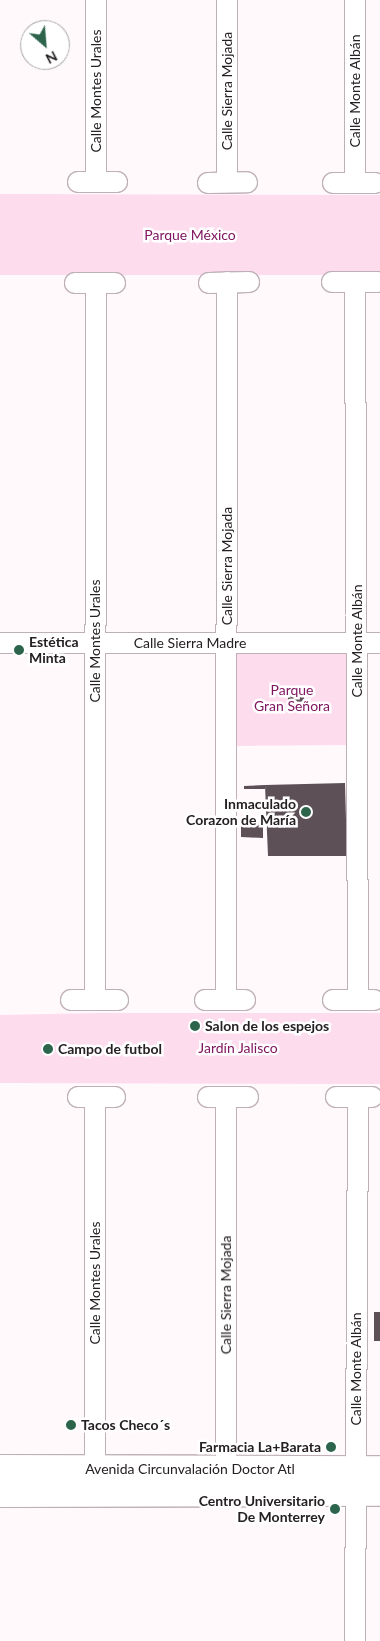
<!DOCTYPE html>
<meta charset="utf-8">
<style>
body{margin:0}
#map{position:relative;width:380px;height:1641px;overflow:hidden;background:#fff9fc;font-family:Lato,sans-serif}
div>[style]{position:absolute}
.green>*{inset:0;background:#fddcee}
.building>*{inset:0;background:#5d5057}
.round{border-radius:50%}
.roads{filter:drop-shadow(1px 0 #bfb0b8) drop-shadow(-1px 0 #bfb0b8) drop-shadow(0 1px #bfb0b8) drop-shadow(0 -1px #bfb0b8)}
.minor>*{height:20px;margin:-10px;padding:0 10px;transform-origin:10px;border-radius:10px;background:#fff}
.major>*{height:26px;margin:-13px;padding:0 13px;transform-origin:13px;border-radius:13px;background:#fff}
.dots>*{width:14px;height:14px;translate:-50% -50%;box-sizing:border-box;border:2px solid #fff;border-radius:50%}
span{translate:-50% -50%;white-space:nowrap;text-align:center;line-height:1.15;-webkit-text-stroke:5px #fff;paint-order:stroke}
.street-label{font-size:14px;color:#252023}
.park-label{font-size:14px;color:#801660}
.poi-label{font-size:14px;color:#252023;font-weight:700}
.left{translate:0 -50%;text-align:left}
.right{translate:-100% -50%;text-align:right}
.north{position:absolute;left:20px;top:20px;width:50px;height:50px;box-sizing:border-box;background:#fff;border:1px solid #a8a6a7;border-radius:50%;rotate:153deg;font-size:14px;font-weight:700;line-height:20px;text-align:center;color:#252023}
.north::after{content:'';display:block;margin:auto;width:18px;height:22px;background:#2c644c;clip-path:polygon(50% 0,100% 100%,50% 72%,0 100%)}
</style>
<div id="map">
<div class="green">
<i style="clip-path:polygon(0 194px,380px 195px,380px 275px,0 275px)"></i>
<i style="clip-path:polygon(235px 651px,348px 651px,350px 745px,234px 746px)"></i>
<i style="clip-path:polygon(97px 1013px,380px 1013px,380px 1084px,0 1083px,0 1015px)"></i>
</div>
<div class="building">
<i class="round" style="left:288px;top:691px;width:16px;height:16px"></i>
<i style="clip-path:polygon(345px 783px,347px 856px,268px 856px,265px 785px)"></i>
<i style="clip-path:polygon(265px 785px,265px 789px,244px 789px,244px 786px)"></i>
<i style="clip-path:polygon(241px 822px,263px 823px,263px 838px,241px 837px)"></i>
<i style="clip-path:polygon(374px 1312px,380px 1312px,380px 1341px,374px 1341px)"></i>
</div>
<div class="roads">
<div class="minor">
<i style="left:355px;top:0;width:183px;rotate:90deg"></i>
<i style="left:78px;top:182px;width:39px"></i>
<i style="left:96px;top:182px;width:182px;rotate:-90deg"></i>
<i style="left:227px;top:182px;width:182px;rotate:-90deg"></i>
<i style="left:208px;top:183px;width:39px;rotate:-1deg"></i>
<i style="left:333px;top:183px;width:42px"></i>
<i style="left:332px;top:282px;width:46px"></i>
<i style="left:355px;top:282px;width:718px;rotate:89.76deg"></i>
<i style="left:75px;top:283px;width:40px"></i>
<i style="left:209px;top:283px;width:40px;rotate:-1.4deg"></i>
<i style="left:0;top:643px;width:380px"></i>
<i style="left:71px;top:1000px;width:47px"></i>
<i style="left:95px;top:1000px;width:717px;rotate:-89.92deg"></i>
<i style="left:205px;top:1000px;width:40px"></i>
<i style="left:226px;top:1000px;width:718px;rotate:-89.92deg"></i>
<i style="left:333px;top:1000px;width:41px"></i>
<i style="left:78px;top:1097px;width:37px"></i>
<i style="left:208px;top:1097px;width:40px"></i>
<i style="left:336px;top:1097px;width:36px"></i>
<i style="left:95px;top:1469px;width:372px;rotate:-90deg"></i>
<i style="left:226px;top:1481px;width:384px;rotate:-90deg"></i>
<i style="left:355px;top:1641px;width:544px;rotate:-89.68deg"></i>
</div>
<div class="major">
<i style="left:0;top:1468px;width:380px;rotate:0.2deg"></i>
<i style="left:0;top:1494px;width:380px;rotate:-0.2deg"></i>
</div>
</div>
<div class="dots">
<i style="left:19px;top:650px;background:#2c644c"></i>
<i style="left:306px;top:812px;background:#2c644c"></i>
<i style="left:195px;top:1026px;background:#2c644c"></i>
<i style="left:48px;top:1049px;background:#2c644c"></i>
<i style="left:71px;top:1425px;background:#2c644c"></i>
<i style="left:331px;top:1447px;background:#2c644c"></i>
<i style="left:335px;top:1509px;background:#2c644c"></i>
</div>
<div class="street-label">
<span style="left:96px;top:91px;rotate:-90deg">Calle Montes Urales</span>
<span style="left:227px;top:91px;rotate:-90deg">Calle Sierra Mojada</span>
<span style="left:355px;top:91px;rotate:-90deg">Calle Monte Albán</span>
<span style="left:227px;top:566px;rotate:-90deg">Calle Sierra Mojada</span>
<span style="left:95px;top:641px;rotate:-90deg">Calle Montes Urales</span>
<span style="left:357px;top:641px;rotate:-90deg">Calle Monte Albán</span>
<span style="left:190px;top:643px">Calle Sierra Madre</span>
<span style="left:95px;top:1283px;rotate:-90deg">Calle Montes Urales</span>
<span style="left:226px;top:1295px;rotate:-90deg">Calle Sierra Mojada</span>
<span style="left:356px;top:1369px;rotate:-90deg">Calle Monte Albán</span>
<span style="left:190px;top:1469px">Avenida Circunvalación Doctor Atl</span>
</div>
<div class="park-label">
<span style="left:190px;top:235px">Parque México</span>
<span style="left:292px;top:698px">Parque<br>Gran Señora</span>
<span style="left:238px;top:1048px">Jardín Jalisco</span>
</div>
<div class="poi-label">
<span class="left" style="left:29px;top:650px">Estética<br>Minta</span>
<span class="right" style="left:296px;top:812px">Inmaculado<br>Corazon de María</span>
<span class="left" style="left:205px;top:1026px">Salon de los espejos</span>
<span class="left" style="left:58px;top:1049px">Campo de futbol</span>
<span class="left" style="left:81px;top:1425px">Tacos Checo´s</span>
<span class="right" style="left:321px;top:1447px">Farmacia La+Barata</span>
<span class="right" style="left:325px;top:1509px">Centro Universitario<br>De Monterrey</span>
</div>
<div class="north">N</div>
</div>
